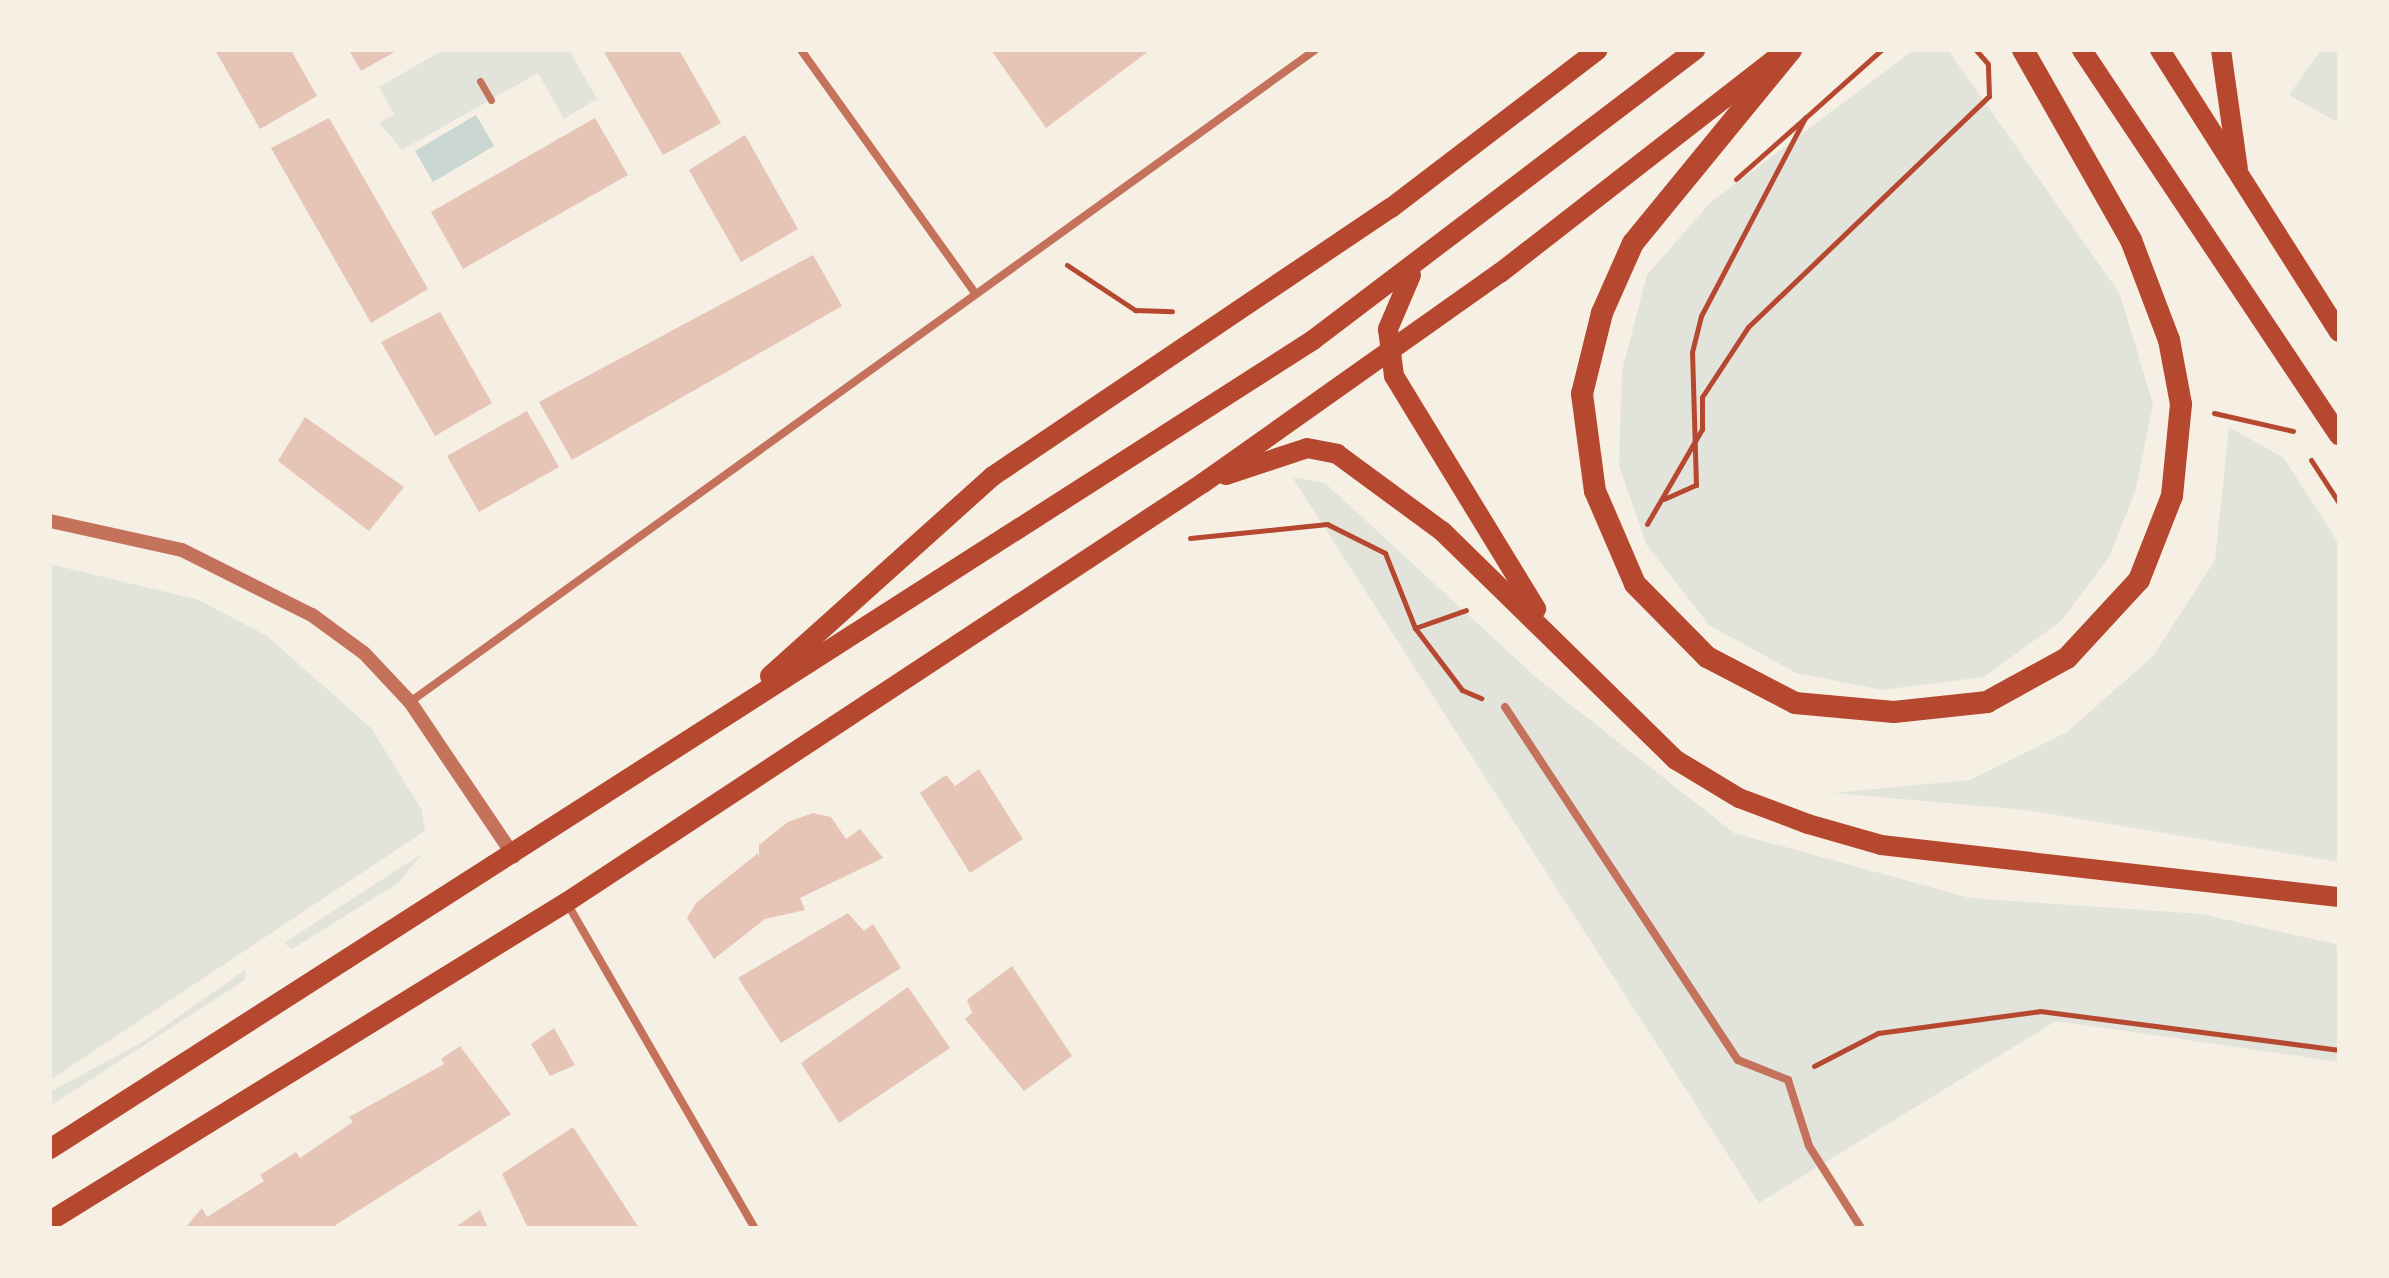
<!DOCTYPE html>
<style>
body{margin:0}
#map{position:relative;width:2389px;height:1278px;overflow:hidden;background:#f6efe4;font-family:"Zilla Slab",serif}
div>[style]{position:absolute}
.green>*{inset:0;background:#e2e4dc}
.water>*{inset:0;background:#c9d6d2}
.building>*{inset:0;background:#e6c5b7}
.path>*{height:5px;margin:-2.5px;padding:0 2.5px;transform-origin:2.5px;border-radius:2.5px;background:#b5482f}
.pedestrian>*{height:7px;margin:-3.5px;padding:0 3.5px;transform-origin:3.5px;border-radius:3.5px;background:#c5725c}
.minor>*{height:8px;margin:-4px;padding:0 4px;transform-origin:4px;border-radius:4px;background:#c5725c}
.tertiary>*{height:14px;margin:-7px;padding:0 7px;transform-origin:7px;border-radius:7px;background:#c5725c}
.primary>*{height:20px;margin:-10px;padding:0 10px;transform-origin:10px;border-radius:10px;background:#b5482f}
.trunk>*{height:22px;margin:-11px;padding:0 11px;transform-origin:11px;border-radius:11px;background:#b5482f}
span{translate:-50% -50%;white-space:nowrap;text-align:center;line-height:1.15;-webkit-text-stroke:6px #f6efe4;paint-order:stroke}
.frame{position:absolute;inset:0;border:52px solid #f6efe4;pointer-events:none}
</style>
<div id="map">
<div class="green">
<i style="clip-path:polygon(443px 50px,569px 50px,597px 99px,564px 119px,538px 73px,402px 150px,379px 123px,394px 114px,379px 87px)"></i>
<i style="clip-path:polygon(1914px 50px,1948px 50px,2120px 294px,2153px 404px,2136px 489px,2109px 557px,2062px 620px,1984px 677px,1881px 690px,1796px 673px,1709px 625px,1646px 544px,1619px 465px,1622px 371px,1647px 275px,1710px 203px)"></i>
<i style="clip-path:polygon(2321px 50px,2339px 50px,2339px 123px,2289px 95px)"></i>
<i style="clip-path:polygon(2229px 427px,2284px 458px,2339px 544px,2339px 862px,2026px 810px,1833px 793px,1970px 780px,2067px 732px,2153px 656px,2215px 560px)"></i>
<i style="clip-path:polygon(1292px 477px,1325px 483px,1538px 679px,1734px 833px,1970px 898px,2202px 914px,2339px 945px,2339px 1062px,2056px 1021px,1759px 1203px)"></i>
<i style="clip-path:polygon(50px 564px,199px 600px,267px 636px,371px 728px,422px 810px,425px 831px,50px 1080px)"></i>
<i style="clip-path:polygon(423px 853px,398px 883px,292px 949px,284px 943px)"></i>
<i style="clip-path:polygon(246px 969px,245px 980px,50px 1106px,50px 1092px,141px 1043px)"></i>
</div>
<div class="water">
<i style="clip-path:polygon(476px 115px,494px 146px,433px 182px,415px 151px)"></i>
</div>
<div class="building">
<i style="clip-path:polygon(215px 50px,291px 50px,317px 96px,260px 129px)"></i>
<i style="clip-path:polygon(349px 50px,398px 50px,361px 71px)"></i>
<i style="clip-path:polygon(603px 50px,679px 50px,721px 123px,663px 155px)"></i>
<i style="clip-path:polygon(991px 50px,1150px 50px,1046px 128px)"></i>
<i style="clip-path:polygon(329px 118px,428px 289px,371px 323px,271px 148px)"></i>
<i style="clip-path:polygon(595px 118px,628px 175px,463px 269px,431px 212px)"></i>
<i style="clip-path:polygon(745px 135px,798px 229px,741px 262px,689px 170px)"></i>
<i style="clip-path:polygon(813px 255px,842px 306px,572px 460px,539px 402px)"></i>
<i style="clip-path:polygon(440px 312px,492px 403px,435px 436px,381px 342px)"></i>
<i style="clip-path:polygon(527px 411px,559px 467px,479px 512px,447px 456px)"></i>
<i style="clip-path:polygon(305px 417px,404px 487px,369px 531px,278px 461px)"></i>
<i style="clip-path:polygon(979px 769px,1023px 839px,970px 873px,920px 793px,946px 775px,955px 786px)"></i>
<i style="clip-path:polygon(813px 813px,831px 817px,846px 839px,860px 829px,883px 858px,800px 898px,805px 910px,765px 919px,714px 959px,687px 918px,696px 903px,758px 853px,759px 858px,759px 845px,788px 822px)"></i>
<i style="clip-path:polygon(848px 913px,864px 931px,873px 924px,901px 968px,781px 1043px,738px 978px)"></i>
<i style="clip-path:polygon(1012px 966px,1072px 1056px,1024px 1091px,965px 1019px,972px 1013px,967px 1000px)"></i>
<i style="clip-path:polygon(908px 987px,950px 1048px,839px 1123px,801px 1063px)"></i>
<i style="clip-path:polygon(554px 1028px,575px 1065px,550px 1076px,531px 1044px)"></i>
<i style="clip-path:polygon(460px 1046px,511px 1114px,331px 1228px,185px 1228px,202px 1208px,207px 1217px,264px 1181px,260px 1175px,296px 1152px,300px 1158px,353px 1122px,349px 1117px,444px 1064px,441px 1059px)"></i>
<i style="clip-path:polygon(573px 1127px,639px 1228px,528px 1228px,502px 1174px)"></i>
<i style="clip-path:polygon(480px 1210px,488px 1228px,454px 1228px)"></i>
</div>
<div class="path">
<i style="left:1976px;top:50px;width:18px;rotate:49deg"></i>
<i style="left:1736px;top:179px;width:92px;rotate:-41.5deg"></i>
<i style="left:1067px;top:265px;width:82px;rotate:33.5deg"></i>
<i style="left:1135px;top:310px;width:37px;rotate:2deg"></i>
<i style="left:2214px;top:413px;width:81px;rotate:12.8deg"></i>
<i style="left:2311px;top:460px;width:51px;rotate:56.9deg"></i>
<i style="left:1664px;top:499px;width:35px;rotate:-24deg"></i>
<i style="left:1696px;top:485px;width:133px;rotate:-91.7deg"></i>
<i style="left:1692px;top:352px;width:37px;rotate:-76deg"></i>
<i style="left:1701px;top:316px;width:224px;rotate:-62.3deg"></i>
<i style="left:1805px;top:118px;width:102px;rotate:-41.8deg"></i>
<i style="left:1647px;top:524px;width:110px;rotate:-59.9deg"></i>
<i style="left:1702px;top:429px;width:32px;rotate:-90deg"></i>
<i style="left:1702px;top:397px;width:84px;rotate:-56.7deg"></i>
<i style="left:1748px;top:327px;width:334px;rotate:-43.8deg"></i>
<i style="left:1989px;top:96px;width:32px;rotate:-92deg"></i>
<i style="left:1190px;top:538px;width:138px;rotate:-5.8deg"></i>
<i style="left:1327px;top:524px;width:65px;rotate:26.6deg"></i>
<i style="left:1385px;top:553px;width:81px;rotate:68.2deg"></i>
<i style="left:1415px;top:628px;width:78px;rotate:52.8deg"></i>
<i style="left:1462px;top:690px;width:21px;rotate:23deg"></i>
<i style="left:1415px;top:628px;width:54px;rotate:-19.4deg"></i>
<i style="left:1814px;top:1066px;width:72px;rotate:-27.3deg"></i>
<i style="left:1878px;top:1033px;width:163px;rotate:-7.7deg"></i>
<i style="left:2040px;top:1011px;width:302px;rotate:7.4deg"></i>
</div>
<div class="pedestrian">
<i style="left:480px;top:81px;width:22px;rotate:60deg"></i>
</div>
<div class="minor">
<i style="left:801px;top:50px;width:300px;rotate:54.4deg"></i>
<i style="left:410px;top:702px;width:1115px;rotate:-35.77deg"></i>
<i style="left:1505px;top:707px;width:423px;rotate:56.6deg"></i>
<i style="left:1738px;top:1060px;width:54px;rotate:21.8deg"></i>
<i style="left:1788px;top:1080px;width:69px;rotate:72.3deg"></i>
<i style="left:1809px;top:1146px;width:97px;rotate:57.6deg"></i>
<i style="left:567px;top:903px;width:375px;rotate:60deg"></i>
</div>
<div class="tertiary">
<i style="left:50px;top:521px;width:135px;rotate:12.4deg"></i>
<i style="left:182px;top:550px;width:145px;rotate:26.6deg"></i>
<i style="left:312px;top:615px;width:64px;rotate:36.2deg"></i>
<i style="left:364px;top:653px;width:67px;rotate:46.8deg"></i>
<i style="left:410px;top:702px;width:186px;rotate:56deg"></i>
</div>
<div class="primary">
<i style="left:2082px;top:50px;width:463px;rotate:56.3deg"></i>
<i style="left:2160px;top:50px;width:334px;rotate:57.6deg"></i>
<i style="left:2221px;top:50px;width:120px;rotate:81.9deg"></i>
<i style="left:1411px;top:275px;width:59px;rotate:113.1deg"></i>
<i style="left:1388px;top:329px;width:47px;rotate:82.7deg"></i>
<i style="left:1394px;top:376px;width:273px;rotate:58.6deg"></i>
<i style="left:1226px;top:475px;width:85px;rotate:-18.4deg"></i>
<i style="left:1307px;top:448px;width:31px;rotate:11deg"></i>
<i style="left:1337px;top:454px;width:130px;rotate:36.3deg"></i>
<i style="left:1442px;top:531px;width:327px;rotate:44.4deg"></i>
<i style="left:1676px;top:760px;width:74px;rotate:31.1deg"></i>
<i style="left:1739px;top:798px;width:74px;rotate:20.6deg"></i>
<i style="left:1808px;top:824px;width:76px;rotate:16deg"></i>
<i style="left:1881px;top:845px;width:461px;rotate:6.5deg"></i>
<i style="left:770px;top:676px;width:300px;rotate:-41.9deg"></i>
<i style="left:993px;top:476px;width:480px;rotate:-34deg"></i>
<i style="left:1391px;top:208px;width:260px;rotate:-37.4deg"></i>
<i style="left:50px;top:1149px;width:1500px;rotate:-32.64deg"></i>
<i style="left:1313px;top:340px;width:480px;rotate:-37.2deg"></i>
<i style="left:50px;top:1221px;width:607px;rotate:-31.68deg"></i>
<i style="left:567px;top:902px;width:762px;rotate:-33.38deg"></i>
<i style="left:1203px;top:483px;width:364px;rotate:-35.3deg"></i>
<i style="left:1500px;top:273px;width:351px;rotate:-37.9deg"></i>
</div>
<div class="trunk">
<i style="left:1791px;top:50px;width:249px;rotate:129.3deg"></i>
<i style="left:1633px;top:243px;width:77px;rotate:113.9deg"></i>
<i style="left:1602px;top:313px;width:83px;rotate:103.9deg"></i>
<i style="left:1582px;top:394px;width:98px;rotate:82.4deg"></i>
<i style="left:1595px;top:491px;width:101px;rotate:66.7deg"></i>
<i style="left:1635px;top:584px;width:103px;rotate:45.4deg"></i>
<i style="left:1707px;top:657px;width:99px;rotate:27.6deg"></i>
<i style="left:1795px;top:703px;width:99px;rotate:5.2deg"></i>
<i style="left:1894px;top:712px;width:94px;rotate:-6.1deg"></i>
<i style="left:1987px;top:702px;width:91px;rotate:-28.8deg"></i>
<i style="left:2067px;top:658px;width:106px;rotate:-47.3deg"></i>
<i style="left:2139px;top:580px;width:90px;rotate:-68.6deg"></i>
<i style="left:2172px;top:496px;width:92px;rotate:-84.4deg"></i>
<i style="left:2181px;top:404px;width:65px;rotate:-100.6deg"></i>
<i style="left:2169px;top:340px;width:107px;rotate:-110.8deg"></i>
<i style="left:2131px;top:240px;width:219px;rotate:-119.6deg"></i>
</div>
<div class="frame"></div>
</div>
